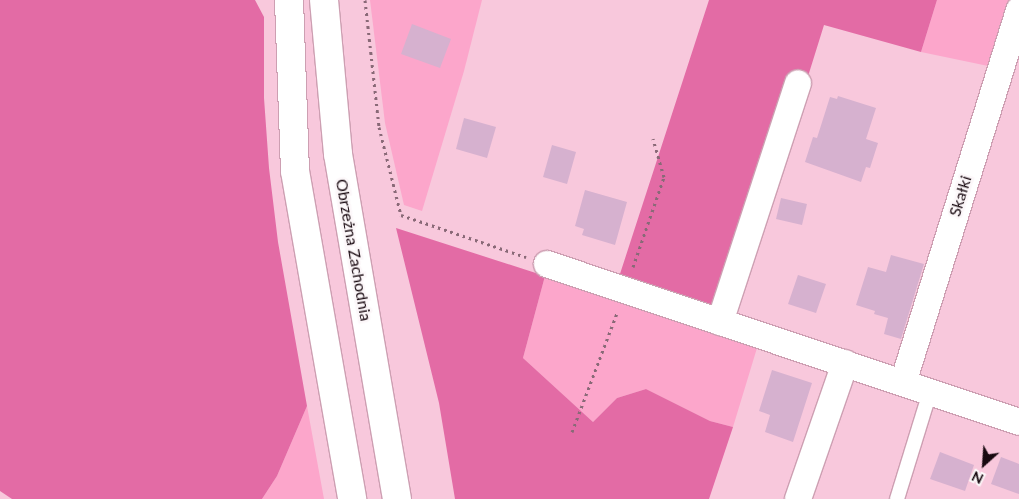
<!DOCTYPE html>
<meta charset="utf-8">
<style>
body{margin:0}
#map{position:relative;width:1019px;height:499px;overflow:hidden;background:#f8c8dc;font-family:Lato,sans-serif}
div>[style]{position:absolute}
.green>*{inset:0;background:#fca6cb}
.forest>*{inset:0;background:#e36ba5}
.building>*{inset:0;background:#d6b1cf}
.path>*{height:3px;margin-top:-1.5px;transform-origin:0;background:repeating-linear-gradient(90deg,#896977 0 2.5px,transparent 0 6.5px)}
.roads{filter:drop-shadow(1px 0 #cd9fb2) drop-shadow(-1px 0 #cd9fb2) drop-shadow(0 1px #cd9fb2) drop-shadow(0 -1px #cd9fb2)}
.service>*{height:14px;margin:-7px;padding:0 7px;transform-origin:7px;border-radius:7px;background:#fff}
.minor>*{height:26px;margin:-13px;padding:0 13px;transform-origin:13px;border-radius:13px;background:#fff}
.tertiary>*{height:28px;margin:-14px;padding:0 14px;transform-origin:14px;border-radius:14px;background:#fff}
span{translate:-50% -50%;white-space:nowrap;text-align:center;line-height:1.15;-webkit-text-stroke:5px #fcf7f9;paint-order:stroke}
.street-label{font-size:16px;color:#180910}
.north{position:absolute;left:959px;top:439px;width:50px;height:50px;-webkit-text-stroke:4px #fcf7f9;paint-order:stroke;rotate:206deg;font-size:14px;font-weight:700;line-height:20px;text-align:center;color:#180910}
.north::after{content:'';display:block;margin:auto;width:18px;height:22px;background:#180910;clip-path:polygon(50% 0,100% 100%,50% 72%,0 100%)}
</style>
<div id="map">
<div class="green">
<i style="clip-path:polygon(370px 0,482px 0,464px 71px,422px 211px,404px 205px,385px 123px)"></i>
<i style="clip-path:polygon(937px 0,1015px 0,993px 67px,921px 52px)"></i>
<i style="clip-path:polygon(545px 276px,757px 348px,733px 427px,710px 421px,646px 389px,617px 398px,593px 422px,523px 358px)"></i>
<i style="clip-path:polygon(307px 406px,324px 499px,262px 499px,277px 476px)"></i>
</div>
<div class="forest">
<i style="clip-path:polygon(0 0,255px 0,264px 17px,264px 98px,269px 168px,278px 242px,307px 406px,277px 476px,262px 499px,12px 499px,0 491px)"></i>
<i style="clip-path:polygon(709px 0,937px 0,921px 52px,824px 25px,734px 314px,619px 277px)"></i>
<i style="clip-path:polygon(396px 228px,545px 276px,523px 358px,593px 422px,617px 398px,646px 389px,710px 421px,733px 427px,709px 499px,455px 499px,439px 403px)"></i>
</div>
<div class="building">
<i style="clip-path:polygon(412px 24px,451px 39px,440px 68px,401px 54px)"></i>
<i style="clip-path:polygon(838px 96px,876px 108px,866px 139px,878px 143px,870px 168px,866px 167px,861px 182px,805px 162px,813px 137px,817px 138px,830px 97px,837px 99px)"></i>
<i style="clip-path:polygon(464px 118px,496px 127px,487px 158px,456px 149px)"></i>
<i style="clip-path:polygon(552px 145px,576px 152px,567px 184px,543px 177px)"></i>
<i style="clip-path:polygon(585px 190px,627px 202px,615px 245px,582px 235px,584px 229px,575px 226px)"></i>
<i style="clip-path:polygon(781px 198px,807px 204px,802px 225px,776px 219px)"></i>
<i style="clip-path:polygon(891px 255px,924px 264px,901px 339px,884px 334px,888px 318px,874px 314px,875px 311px,856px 305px,868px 267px,886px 272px)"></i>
<i style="clip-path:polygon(798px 275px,826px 284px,816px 313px,788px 304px)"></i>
<i style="clip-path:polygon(772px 370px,812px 383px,793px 442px,765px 432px,770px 415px,759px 411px)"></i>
<i style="clip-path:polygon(940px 452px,974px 465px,965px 491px,930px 479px)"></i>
<i style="clip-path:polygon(1001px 457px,1019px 464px,1019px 494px,991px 484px)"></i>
</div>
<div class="path">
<i style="left:365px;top:0;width:128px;rotate:83.7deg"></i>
<i style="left:379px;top:127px;width:91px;rotate:76deg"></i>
<i style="left:401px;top:215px;width:132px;rotate:18.6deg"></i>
<i style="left:633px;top:267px;width:95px;rotate:-71deg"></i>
<i style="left:664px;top:177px;width:40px;rotate:-106deg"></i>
<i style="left:572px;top:432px;width:127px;rotate:-69.3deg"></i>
</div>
<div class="roads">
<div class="service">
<i style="left:897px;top:499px;width:112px;rotate:-72.9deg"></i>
</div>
<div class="minor">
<i style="left:547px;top:264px;width:498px;rotate:18.5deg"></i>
<i style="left:720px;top:322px;width:251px;rotate:-71.9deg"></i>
<i style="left:903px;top:383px;width:391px;rotate:-72.7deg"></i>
<i style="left:798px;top:499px;width:144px;rotate:-70.9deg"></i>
</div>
<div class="tertiary">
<i style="left:289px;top:0;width:171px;rotate:88deg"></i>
<i style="left:295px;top:171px;width:333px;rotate:80.1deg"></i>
<i style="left:324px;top:0;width:155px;rotate:84.8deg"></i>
<i style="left:338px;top:154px;width:350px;rotate:80.3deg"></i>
</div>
</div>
<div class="street-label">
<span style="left:960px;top:196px;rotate:-73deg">Skałki</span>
<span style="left:354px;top:250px;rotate:80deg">Obrzeżna Zachodnia</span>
</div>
<div class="north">N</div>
</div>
